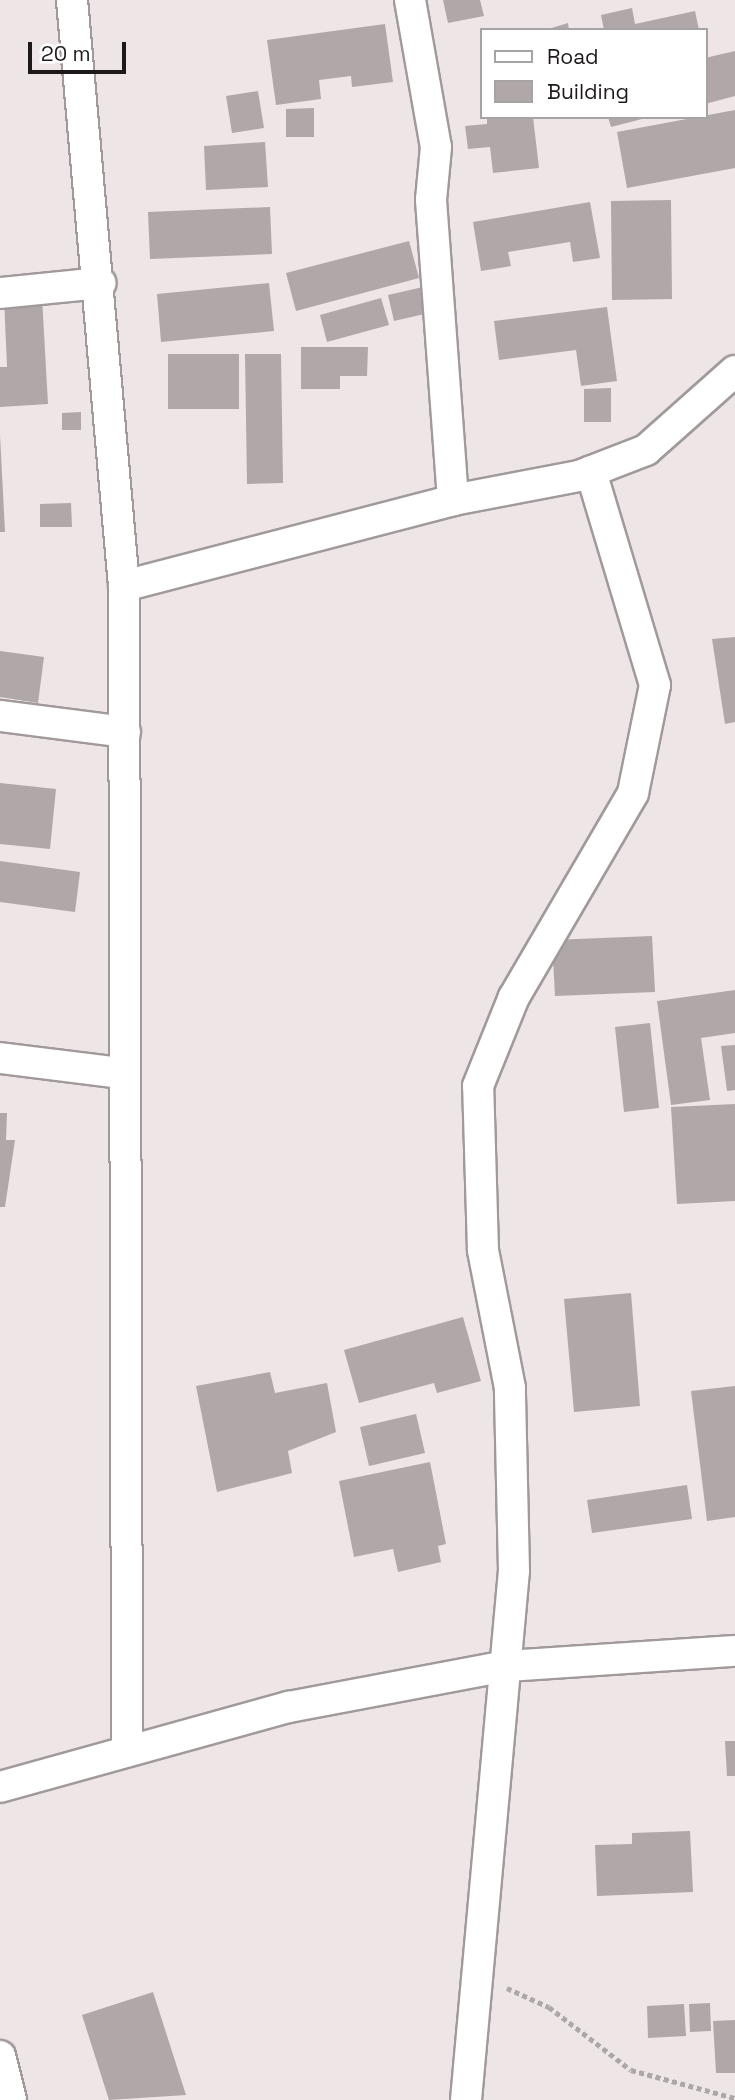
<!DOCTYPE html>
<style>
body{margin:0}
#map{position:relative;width:735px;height:2100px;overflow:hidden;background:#eee5e7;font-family:"Space Grotesk",sans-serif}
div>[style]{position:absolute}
.building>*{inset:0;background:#b0a7a9}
.path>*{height:4.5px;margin-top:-2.25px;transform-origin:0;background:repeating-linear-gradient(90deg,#aea7a8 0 5px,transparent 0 8.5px)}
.roads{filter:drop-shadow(2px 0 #a1999a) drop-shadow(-2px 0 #a1999a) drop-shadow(0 2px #a1999a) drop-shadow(0 -2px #a1999a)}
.street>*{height:30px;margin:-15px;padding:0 15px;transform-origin:15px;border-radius:15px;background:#fff}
span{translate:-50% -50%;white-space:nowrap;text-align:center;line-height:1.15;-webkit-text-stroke:6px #fff;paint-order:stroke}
.legend{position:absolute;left:480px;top:28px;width:228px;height:91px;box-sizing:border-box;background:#fff;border:2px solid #a5a3a3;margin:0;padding:9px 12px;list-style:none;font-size:21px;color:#1d191a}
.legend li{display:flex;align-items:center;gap:14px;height:35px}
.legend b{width:35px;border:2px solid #a5a3a3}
.scale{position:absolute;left:28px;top:42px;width:98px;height:32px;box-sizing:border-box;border:4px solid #1d191a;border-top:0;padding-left:9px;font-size:21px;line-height:24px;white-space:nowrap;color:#1d191a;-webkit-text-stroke:5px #fff;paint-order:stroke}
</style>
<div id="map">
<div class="building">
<i style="clip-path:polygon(443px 0,480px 0,484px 16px,448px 23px)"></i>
<i style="clip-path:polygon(632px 8px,635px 24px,695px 11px,699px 30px,604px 30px,601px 15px)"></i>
<i style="clip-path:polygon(568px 23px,569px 30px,548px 30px,548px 29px)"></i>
<i style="clip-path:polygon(385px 24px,393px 82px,352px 87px,351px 76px,319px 80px,321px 99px,276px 105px,267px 40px)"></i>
<i style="clip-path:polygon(735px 51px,735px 96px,705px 104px,705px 58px)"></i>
<i style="clip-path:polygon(258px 91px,264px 128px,232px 133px,226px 96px)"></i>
<i style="clip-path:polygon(314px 108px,314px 137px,286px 137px,286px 109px)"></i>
<i style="clip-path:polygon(735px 110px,735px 168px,627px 188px,617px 132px)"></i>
<i style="clip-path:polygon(487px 117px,533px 117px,539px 168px,493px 173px,490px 147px,468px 149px,465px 126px,487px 124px)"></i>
<i style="clip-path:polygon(608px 117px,646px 117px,646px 118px,611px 127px)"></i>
<i style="clip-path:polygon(265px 142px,268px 187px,206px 190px,204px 146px)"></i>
<i style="clip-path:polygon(671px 200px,672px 299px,612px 300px,611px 201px)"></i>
<i style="clip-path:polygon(590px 202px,600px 258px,573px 262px,570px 242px,508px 252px,511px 266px,481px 271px,473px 222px)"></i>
<i style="clip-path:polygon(270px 207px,272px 254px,150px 259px,148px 212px)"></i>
<i style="clip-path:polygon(409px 241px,419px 278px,296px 311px,286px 273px)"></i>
<i style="clip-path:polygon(269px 283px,274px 331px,161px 342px,157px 294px)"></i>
<i style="clip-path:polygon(423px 287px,429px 313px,394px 321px,388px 295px)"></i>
<i style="clip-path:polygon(42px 297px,48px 404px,0 407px,0 367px,7px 367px,4px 298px)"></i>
<i style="clip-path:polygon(381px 298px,389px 325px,327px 342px,320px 315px)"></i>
<i style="clip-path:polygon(607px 307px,617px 381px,581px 386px,576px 350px,499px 360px,494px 321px)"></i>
<i style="clip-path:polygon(301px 347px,368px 347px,367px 376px,340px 376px,340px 389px,301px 389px)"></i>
<i style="clip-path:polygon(168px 354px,239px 354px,239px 409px,168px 409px)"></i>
<i style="clip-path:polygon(245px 354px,281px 354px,283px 483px,247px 484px)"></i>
<i style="clip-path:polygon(611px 388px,611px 422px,584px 422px,584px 389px)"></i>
<i style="clip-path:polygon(81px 412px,81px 430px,62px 430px,62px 413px)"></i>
<i style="clip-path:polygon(0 435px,5px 532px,0 532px)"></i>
<i style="clip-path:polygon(71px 503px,72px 527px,40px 527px,40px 504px)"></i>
<i style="clip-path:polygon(735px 637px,735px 722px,725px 724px,712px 639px)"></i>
<i style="clip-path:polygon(0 651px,44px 657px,38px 703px,0 697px)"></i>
<i style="clip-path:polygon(0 783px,56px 789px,50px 849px,0 844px)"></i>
<i style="clip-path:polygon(0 861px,80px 872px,75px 912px,0 902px)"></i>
<i style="clip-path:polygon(652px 936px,655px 992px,555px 996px,552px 940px)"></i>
<i style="clip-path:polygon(735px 990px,735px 1033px,701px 1038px,710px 1100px,671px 1105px,657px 1001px)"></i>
<i style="clip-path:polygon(650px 1023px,659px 1108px,624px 1112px,615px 1027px)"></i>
<i style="clip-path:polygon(735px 1045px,735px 1090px,727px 1091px,721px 1046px)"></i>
<i style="clip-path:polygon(735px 1104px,735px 1201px,677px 1204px,671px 1107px)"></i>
<i style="clip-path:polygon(0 1113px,7px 1113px,6px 1140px,15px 1140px,5px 1207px,0 1207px)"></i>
<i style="clip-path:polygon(631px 1293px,640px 1406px,574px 1412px,564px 1299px)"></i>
<i style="clip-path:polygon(463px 1317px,481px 1381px,437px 1393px,434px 1383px,359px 1403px,344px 1350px)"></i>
<i style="clip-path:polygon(270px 1372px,275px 1393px,327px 1383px,336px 1432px,288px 1451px,292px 1473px,217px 1492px,196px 1386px)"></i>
<i style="clip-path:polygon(735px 1386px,735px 1517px,707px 1521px,691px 1391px)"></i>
<i style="clip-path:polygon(416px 1414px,425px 1453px,369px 1466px,360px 1427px)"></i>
<i style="clip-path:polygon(430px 1462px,446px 1544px,438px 1546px,441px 1562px,398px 1572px,393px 1549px,354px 1557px,339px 1481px)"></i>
<i style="clip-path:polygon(687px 1485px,692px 1519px,592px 1533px,587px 1500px)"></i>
<i style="clip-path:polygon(725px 1741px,735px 1741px,735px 1776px,727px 1776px)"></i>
<i style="clip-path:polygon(690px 1831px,693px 1892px,597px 1896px,595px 1845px,632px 1844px,632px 1833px)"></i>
<i style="clip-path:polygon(153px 1992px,186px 2095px,109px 2100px,82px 2015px)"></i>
<i style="clip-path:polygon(710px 2003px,711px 2031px,690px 2032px,689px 2004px)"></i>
<i style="clip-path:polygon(684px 2004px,686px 2036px,648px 2038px,647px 2006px)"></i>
<i style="clip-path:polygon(735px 2020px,735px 2073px,716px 2073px,713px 2021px)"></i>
</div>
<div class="path">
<i style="left:507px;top:1988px;width:46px;rotate:24.3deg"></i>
<i style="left:549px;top:2007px;width:103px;rotate:37.5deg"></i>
<i style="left:631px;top:2070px;width:108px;rotate:15.1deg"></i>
</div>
<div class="roads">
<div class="street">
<i style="left:72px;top:0;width:588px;rotate:84.93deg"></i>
<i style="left:124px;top:586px;width:1163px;rotate:89.85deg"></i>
<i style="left:410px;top:0;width:149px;rotate:80deg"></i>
<i style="left:436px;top:147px;width:53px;rotate:95.4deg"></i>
<i style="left:431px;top:200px;width:301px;rotate:85.8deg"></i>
<i style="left:0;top:293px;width:101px;rotate:-5.7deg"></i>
<i style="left:124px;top:586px;width:340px;rotate:-14.6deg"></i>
<i style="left:453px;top:500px;width:128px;rotate:-10.8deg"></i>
<i style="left:579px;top:476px;width:72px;rotate:-21.2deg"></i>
<i style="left:646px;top:450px;width:119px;rotate:-41.6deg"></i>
<i style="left:0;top:716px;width:126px;rotate:7.3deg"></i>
<i style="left:0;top:1058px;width:122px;rotate:7.1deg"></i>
<i style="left:0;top:1787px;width:300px;rotate:-15.5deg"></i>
<i style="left:289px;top:1707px;width:222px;rotate:-10.7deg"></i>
<i style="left:507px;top:1666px;width:228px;rotate:-3.8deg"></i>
<i style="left:0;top:2056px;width:45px;rotate:76deg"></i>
<i style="left:466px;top:2100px;width:531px;rotate:-84.82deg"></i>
<i style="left:514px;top:1571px;width:183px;rotate:-91.3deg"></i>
<i style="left:510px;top:1388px;width:141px;rotate:-101.1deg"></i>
<i style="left:483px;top:1250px;width:164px;rotate:-91.7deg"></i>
<i style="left:478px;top:1086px;width:96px;rotate:-68deg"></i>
<i style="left:514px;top:997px;width:236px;rotate:-59.7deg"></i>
<i style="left:633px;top:793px;width:110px;rotate:-78.5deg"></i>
<i style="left:655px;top:685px;width:223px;rotate:-106.7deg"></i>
</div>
</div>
<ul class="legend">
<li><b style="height:9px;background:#fff"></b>Road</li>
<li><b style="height:19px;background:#b0a7a9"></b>Building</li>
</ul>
<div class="scale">20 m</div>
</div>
